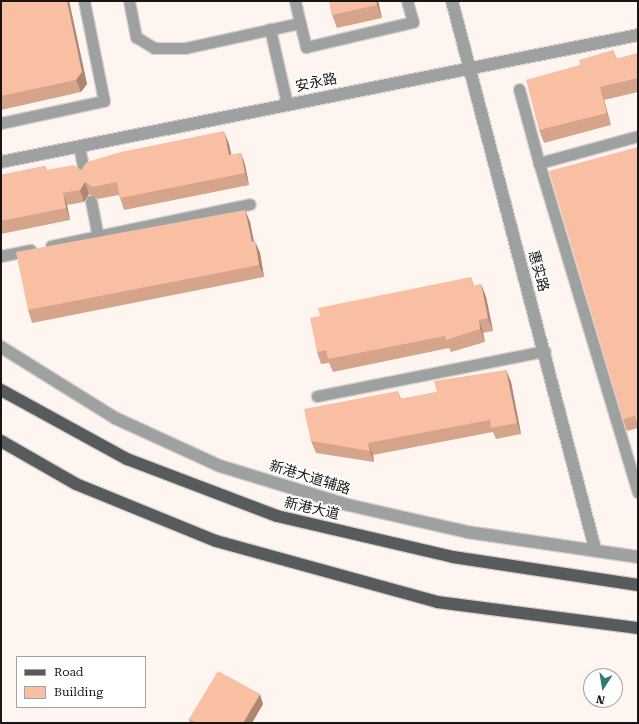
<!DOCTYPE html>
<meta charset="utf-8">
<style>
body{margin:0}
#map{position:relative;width:639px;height:724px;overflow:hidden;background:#fef5f1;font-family:"Roboto Serif","Noto Sans SC",serif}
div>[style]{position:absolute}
.roads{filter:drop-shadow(1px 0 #d9d1ce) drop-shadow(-1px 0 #d9d1ce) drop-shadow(0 1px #d9d1ce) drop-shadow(0 -1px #d9d1ce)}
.lane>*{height:11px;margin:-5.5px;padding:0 5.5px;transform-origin:5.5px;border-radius:5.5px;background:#9da2a1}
.street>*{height:12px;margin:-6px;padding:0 6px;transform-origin:6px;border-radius:6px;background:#9da2a1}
.primary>*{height:12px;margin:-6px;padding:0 6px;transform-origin:6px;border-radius:6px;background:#555c5b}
.wall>*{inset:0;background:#d5a48b}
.shaded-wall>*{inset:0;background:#ae8671}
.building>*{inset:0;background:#f8bfa2}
span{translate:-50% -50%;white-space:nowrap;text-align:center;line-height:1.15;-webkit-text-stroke:3.5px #fff;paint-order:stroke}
.street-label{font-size:14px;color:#181514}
.frame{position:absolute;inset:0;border:2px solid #181514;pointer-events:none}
.legend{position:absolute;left:16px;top:656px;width:130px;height:52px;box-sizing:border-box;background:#fff;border:1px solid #a3a1a1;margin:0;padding:5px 7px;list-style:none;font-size:12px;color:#181514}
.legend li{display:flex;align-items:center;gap:8px;height:20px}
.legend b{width:20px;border:1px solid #a3a1a1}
.north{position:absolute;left:583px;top:668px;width:40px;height:40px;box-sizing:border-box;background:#fff;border:1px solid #a3a1a1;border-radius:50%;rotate:192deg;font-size:11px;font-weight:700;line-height:16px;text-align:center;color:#181514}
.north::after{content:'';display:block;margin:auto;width:14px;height:18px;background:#337a73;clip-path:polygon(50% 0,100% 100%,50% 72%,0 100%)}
</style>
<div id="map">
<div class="roads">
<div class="lane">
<i style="left:129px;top:1px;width:37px;rotate:79deg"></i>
<i style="left:136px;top:37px;width:21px;rotate:31deg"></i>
<i style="left:154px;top:48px;width:31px"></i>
<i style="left:185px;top:48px;width:118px;rotate:-12.3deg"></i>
<i style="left:300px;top:23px;width:23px;rotate:-103deg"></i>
<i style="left:300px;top:23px;width:25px;rotate:76deg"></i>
<i style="left:306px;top:47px;width:110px;rotate:-13.2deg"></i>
<i style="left:413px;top:22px;width:22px;rotate:-106deg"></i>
<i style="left:270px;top:29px;width:77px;rotate:77.2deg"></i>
<i style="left:519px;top:89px;width:77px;rotate:74.9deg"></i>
<i style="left:1px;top:123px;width:105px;rotate:-12.1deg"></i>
<i style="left:104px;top:101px;width:102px;rotate:-101.3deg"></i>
<i style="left:638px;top:136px;width:103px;rotate:164.7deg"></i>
<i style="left:539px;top:163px;width:344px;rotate:73.3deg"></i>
<i style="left:79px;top:146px;width:31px;rotate:79deg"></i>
<i style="left:91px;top:201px;width:36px;rotate:79deg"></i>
<i style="left:51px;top:246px;width:203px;rotate:-11.9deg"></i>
<i style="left:1px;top:256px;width:30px;rotate:-12deg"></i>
<i style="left:317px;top:396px;width:232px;rotate:-11.2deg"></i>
</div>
<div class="street">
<i style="left:452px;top:1px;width:566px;rotate:75.37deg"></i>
<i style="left:1px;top:162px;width:650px;rotate:-11.28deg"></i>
<i style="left:1px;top:347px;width:134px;rotate:31.9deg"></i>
<i style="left:115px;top:418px;width:115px;rotate:24.6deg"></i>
<i style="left:220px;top:466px;width:130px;rotate:17deg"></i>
<i style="left:344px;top:504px;width:126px;rotate:12.8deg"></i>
<i style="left:467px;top:532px;width:173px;rotate:8.3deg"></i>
</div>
<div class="primary">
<i style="left:1px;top:390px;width:144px;rotate:28.7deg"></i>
<i style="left:127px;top:459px;width:160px;rotate:20.8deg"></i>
<i style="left:277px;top:516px;width:181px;rotate:13.1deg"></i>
<i style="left:453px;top:557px;width:187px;rotate:8.6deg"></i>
<i style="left:1px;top:441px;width:86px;rotate:29.8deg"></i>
<i style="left:76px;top:484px;width:151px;rotate:22.2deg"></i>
<i style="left:216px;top:541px;width:229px;rotate:15.4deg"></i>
<i style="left:437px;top:602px;width:203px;rotate:7.4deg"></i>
</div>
</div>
<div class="wall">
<i style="clip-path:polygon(1px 1px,69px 1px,87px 84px,81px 92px,1px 110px)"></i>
<i style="clip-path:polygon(329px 1px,378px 1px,382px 18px,337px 28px,332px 15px)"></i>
<i style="clip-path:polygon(613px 50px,617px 59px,638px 53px,638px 92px,604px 100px,611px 125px,544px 143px,539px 130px,580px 65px)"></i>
<i style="clip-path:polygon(229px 144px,231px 155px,241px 153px,245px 165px,249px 185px,124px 210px,119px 195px,98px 199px,89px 194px,84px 202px,67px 205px,70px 220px,1px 234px,1px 175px,45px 166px,47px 170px,81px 170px)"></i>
<i style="clip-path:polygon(638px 147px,638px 428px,627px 431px,623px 419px)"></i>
<i style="clip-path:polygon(245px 210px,250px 222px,254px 241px,260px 253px,264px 277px,32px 323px,28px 310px)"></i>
<i style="clip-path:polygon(471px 277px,474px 286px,481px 284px,486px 297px,493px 331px,483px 333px,485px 342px,451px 352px,449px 348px,333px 372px,329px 363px,321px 364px,317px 352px,320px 316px)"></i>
<i style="clip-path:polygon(506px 370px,511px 382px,521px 434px,496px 439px,493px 432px,373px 455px,374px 462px,316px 453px,311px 441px,398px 391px,401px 399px,437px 392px)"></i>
<i style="clip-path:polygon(263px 704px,252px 723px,190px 723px,189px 719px)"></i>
</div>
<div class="shaded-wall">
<i style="clip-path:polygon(67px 1px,69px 1px,87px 84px,81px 92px,76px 80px)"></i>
<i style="clip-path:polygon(376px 1px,378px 1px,382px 18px,377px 5px)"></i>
<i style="clip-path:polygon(600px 87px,604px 100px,611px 125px,607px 113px)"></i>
<i style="clip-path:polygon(224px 131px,229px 144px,234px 168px,229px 155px)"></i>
<i style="clip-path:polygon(241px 153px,245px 165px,249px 185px,245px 173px)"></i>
<i style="clip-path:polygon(85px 182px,89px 194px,84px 202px,80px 190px)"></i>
<i style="clip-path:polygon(63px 193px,67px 205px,70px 220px,66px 208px)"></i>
<i style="clip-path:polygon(245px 210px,250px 222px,256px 254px,252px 242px)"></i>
<i style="clip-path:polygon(255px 241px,260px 253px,264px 277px,259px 265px)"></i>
<i style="clip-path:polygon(481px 284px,486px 297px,493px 331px,488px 318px)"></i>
<i style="clip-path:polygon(479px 320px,483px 333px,485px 342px,480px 329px)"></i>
<i style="clip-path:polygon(506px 370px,511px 382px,521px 434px,517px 423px)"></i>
<i style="clip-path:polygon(368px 443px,373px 455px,374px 462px,370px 451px)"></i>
<i style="clip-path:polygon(260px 694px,263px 704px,252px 723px,243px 723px)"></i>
</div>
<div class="building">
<i style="clip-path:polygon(1px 1px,67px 1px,82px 72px,76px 80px,1px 96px)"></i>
<i style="clip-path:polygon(329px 1px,376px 1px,377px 5px,332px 15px)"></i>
<i style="clip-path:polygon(613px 50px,616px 59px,638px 53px,638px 78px,600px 87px,607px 113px,539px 130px,526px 80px,580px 65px,579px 60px)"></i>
<i style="clip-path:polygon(224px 131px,229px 155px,241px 153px,245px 173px,120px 198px,117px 182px,93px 187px,85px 182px,80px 190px,63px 193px,66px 208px,1px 221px,1px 175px,45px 166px,46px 170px,74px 165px,81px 170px,87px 162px,121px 152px)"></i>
<i style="clip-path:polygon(638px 147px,638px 426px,635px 416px,623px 419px,549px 171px)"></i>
<i style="clip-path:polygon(245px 210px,252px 242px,255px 241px,259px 265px,28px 310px,16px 252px)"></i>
<i style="clip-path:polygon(471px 277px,473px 286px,481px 284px,488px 318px,479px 320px,480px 329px,446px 340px,445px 336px,328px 359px,326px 350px,317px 352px,310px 318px,320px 316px,318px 308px)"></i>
<i style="clip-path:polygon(506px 370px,517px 423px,491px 428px,490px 420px,368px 443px,370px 451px,311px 441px,304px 409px,398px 391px,400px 399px,437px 392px,434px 381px)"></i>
<i style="clip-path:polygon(218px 671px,260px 694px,243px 723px,197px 723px,189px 719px)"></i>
</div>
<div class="street-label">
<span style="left:316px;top:82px;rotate:-12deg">安永路</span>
<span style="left:539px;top:271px;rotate:75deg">惠实路</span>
<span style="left:310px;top:477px;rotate:17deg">新港大道辅路</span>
<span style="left:312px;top:508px;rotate:13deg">新港大道</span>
</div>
<div class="frame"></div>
<ul class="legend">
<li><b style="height:5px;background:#555c5b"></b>Road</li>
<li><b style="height:11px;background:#f8bfa2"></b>Building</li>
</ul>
<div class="north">N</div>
</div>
